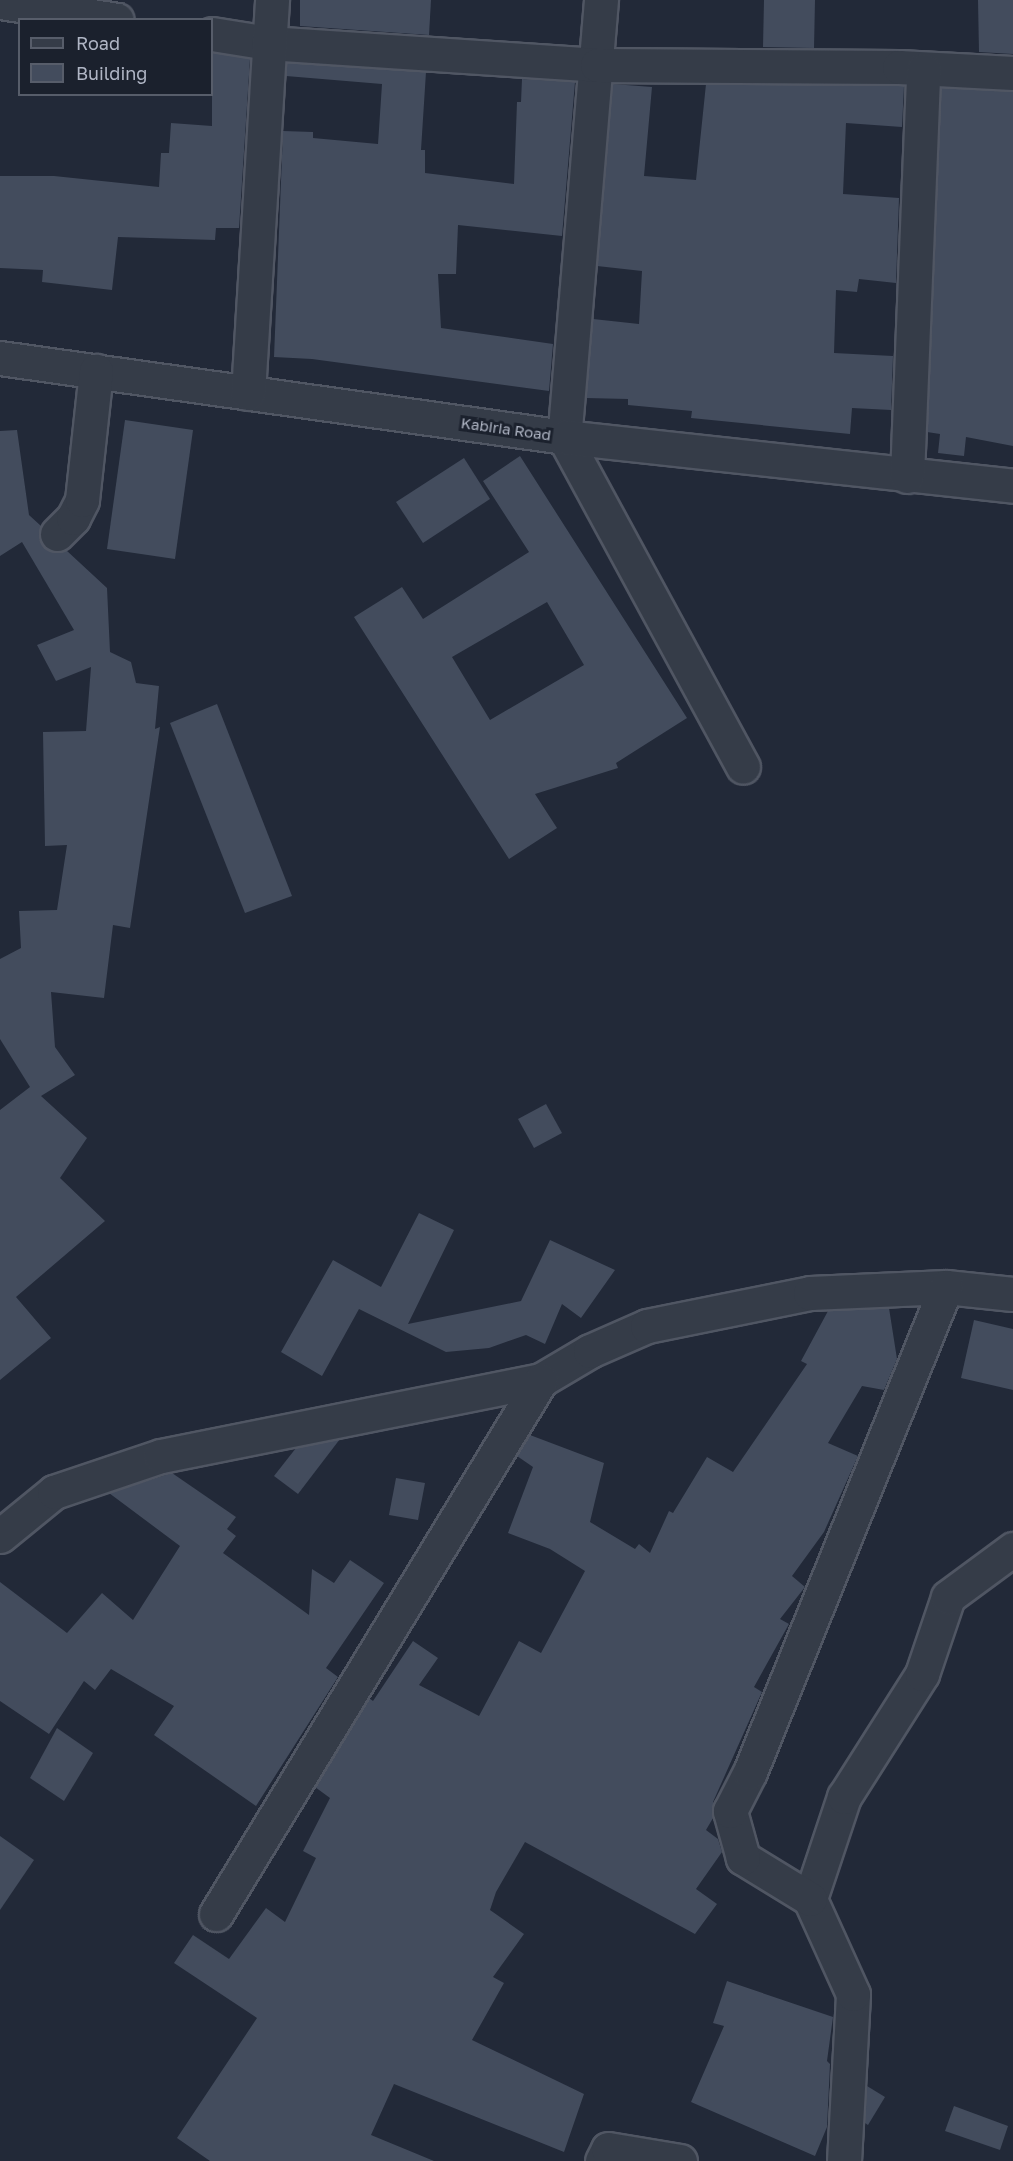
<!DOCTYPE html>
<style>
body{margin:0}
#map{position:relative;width:1013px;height:2161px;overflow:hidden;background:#222938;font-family:"Golos Text",sans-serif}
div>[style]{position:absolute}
.building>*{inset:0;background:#434c5d}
.roads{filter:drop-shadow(2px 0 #505663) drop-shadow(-2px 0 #505663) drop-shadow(0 2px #505663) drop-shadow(0 -2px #505663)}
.minor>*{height:33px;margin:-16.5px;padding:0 16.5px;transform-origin:16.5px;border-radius:16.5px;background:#353c48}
span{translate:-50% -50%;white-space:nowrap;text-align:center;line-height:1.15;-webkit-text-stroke:6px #1b212d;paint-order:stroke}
.street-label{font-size:15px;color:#b0b6c5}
.legend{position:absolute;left:18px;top:18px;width:195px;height:78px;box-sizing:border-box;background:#1b212d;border:2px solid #575d6a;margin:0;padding:8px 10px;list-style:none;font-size:18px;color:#b0b6c5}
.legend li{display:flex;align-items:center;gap:12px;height:30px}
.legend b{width:30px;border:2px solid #575d6a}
</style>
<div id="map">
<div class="building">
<i style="clip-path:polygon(300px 0,431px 0,429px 35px,300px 26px)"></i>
<i style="clip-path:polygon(764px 0,815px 0,814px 48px,763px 47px)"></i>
<i style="clip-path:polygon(978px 0,1013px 0,1013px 54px,979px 52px)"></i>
<i style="clip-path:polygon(212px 53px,250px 59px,239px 228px,216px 228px,215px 240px,118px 237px,112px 290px,42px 282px,43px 270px,0 268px,0 176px,54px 176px,159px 187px,161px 153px,169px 153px,171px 123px,212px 126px)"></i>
<i style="clip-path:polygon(287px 63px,426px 72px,421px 150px,425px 150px,425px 173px,514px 184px,517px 102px,521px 102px,522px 79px,575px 82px,562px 236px,458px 225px,456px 274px,438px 274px,441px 328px,553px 344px,549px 391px,312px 359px,274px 357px,283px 131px,313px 132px,313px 138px,378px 144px,382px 84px,286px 76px)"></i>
<i style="clip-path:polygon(613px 84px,652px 87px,644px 176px,696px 180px,706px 84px,904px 86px,902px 127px,846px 123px,843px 194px,899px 198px,896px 283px,859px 279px,857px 292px,836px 290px,834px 353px,893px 356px,891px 410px,852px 408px,850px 434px,691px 418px,692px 411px,628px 405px,628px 399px,586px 398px,593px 319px,639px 324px,642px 271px,597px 266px)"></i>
<i style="clip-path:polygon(941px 88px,1013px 92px,1013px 446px,966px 437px,964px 456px,938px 453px,940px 434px,927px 432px)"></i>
<i style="clip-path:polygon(125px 420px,193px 430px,175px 559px,107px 549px)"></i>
<i style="clip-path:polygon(17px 430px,29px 515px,41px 526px,39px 539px,52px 552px,66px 550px,107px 588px,110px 652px,131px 662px,136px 683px,159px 686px,155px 729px,160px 727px,130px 928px,113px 925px,104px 998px,51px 992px,55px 1047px,75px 1075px,41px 1096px,87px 1138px,60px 1178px,105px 1221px,16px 1297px,51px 1338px,0 1380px,0 1110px,30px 1087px,0 1039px,0 959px,21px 948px,19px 911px,57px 910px,67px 845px,45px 846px,43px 732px,86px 731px,91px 667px,56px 681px,37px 645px,74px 630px,22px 542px,0 556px,0 431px)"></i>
<i style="clip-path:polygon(evenodd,520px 456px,687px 718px,616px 763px,618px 768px,535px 794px,557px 828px,509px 859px,354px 617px,402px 587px,423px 619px,529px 552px,483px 481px,520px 456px,547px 602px,584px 665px,490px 720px,452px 657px,547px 602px)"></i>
<i style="clip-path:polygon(464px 458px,490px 499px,423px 543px,396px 502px)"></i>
<i style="clip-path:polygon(217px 704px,292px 896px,245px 913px,170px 723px)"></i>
<i style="clip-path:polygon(546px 1104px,562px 1133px,534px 1148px,518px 1119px)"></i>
<i style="clip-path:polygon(419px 1213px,454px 1230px,408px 1324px,521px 1301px,550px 1240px,615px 1270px,581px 1318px,562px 1304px,545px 1344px,526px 1335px,489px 1348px,446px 1352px,359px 1309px,322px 1376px,281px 1352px,333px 1260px,381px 1287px)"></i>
<i style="clip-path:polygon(889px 1308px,897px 1359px,884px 1390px,862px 1386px,828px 1443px,858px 1456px,824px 1532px,792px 1576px,805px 1587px,780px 1619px,789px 1624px,754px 1687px,762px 1692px,713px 1802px,713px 1818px,706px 1830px,718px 1839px,722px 1852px,696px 1889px,717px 1904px,695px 1934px,525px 1842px,496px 1892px,490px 1910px,524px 1934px,493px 1977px,504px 1983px,472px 2040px,584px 2094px,564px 2152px,394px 2084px,371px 2135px,434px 2161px,210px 2161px,177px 2138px,257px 2018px,174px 1963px,193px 1935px,229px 1959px,266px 1908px,285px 1922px,316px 1858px,303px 1851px,330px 1798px,315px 1787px,369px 1698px,373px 1701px,413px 1641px,438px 1658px,419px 1685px,479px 1716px,519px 1641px,541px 1653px,585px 1571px,550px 1549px,508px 1533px,533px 1467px,517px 1456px,530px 1435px,604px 1463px,590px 1522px,635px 1549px,639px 1544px,650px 1553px,669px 1511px,673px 1513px,707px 1457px,733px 1472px,807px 1364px,801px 1361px,828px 1311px)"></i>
<i style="clip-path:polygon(974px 1320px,1013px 1329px,1013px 1390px,961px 1378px)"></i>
<i style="clip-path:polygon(340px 1439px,298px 1494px,274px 1476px,296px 1448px)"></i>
<i style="clip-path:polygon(172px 1473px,236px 1517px,227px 1529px,236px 1536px,223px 1553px,309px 1615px,312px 1569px,334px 1583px,350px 1560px,384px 1583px,326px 1668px,338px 1677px,256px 1806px,154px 1735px,174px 1706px,111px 1669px,95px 1690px,84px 1681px,49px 1734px,0 1701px,0 1582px,67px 1633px,102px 1593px,133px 1620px,180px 1546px,109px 1493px)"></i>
<i style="clip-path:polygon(396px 1478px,425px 1483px,418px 1520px,389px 1515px)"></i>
<i style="clip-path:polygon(57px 1728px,93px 1753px,64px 1801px,30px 1778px)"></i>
<i style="clip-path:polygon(0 1836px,34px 1860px,0 1910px)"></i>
<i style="clip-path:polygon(727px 1981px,833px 2017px,827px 2061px,830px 2064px,827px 2127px,815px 2156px,691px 2102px,724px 2026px,713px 2023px)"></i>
<i style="clip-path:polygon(867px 2086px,885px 2097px,868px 2125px,865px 2123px)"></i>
<i style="clip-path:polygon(954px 2106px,1008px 2126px,1000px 2150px,945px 2131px)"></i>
</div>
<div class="roads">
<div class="minor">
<i style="left:601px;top:0;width:439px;rotate:94.8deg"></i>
<i style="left:564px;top:437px;width:375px;rotate:61.5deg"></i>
<i style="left:0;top:2px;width:118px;rotate:8.7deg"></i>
<i style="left:212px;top:34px;width:57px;rotate:9.1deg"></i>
<i style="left:268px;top:43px;width:330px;rotate:3.8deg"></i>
<i style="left:597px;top:65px;width:302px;rotate:0.4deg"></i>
<i style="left:899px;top:67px;width:114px;rotate:3deg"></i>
<i style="left:0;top:358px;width:570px;rotate:7.97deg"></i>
<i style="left:564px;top:437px;width:452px;rotate:6.2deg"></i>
<i style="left:248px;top:393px;width:394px;rotate:-86.5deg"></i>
<i style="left:907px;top:476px;width:406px;rotate:-87.7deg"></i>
<i style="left:57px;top:534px;width:23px;rotate:-45deg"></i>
<i style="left:73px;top:518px;width:20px;rotate:-63deg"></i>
<i style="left:82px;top:500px;width:130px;rotate:-83.8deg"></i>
<i style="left:0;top:1536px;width:70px;rotate:-39.2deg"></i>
<i style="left:54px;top:1492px;width:113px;rotate:-18.6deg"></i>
<i style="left:161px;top:1456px;width:388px;rotate:-11.3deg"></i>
<i style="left:541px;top:1380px;width:57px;rotate:-30.6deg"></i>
<i style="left:590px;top:1351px;width:62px;rotate:-23.7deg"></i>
<i style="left:647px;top:1326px;width:166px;rotate:-11.4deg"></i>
<i style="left:810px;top:1293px;width:136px;rotate:-2.5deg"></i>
<i style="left:946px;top:1287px;width:67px;rotate:6deg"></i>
<i style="left:810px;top:1899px;width:108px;rotate:-71.6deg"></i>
<i style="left:844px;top:1797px;width:146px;rotate:-57.6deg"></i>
<i style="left:922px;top:1674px;width:81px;rotate:-71.3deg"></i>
<i style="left:948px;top:1597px;width:81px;rotate:-36.4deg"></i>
<i style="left:216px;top:1914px;width:625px;rotate:-58.67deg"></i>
<i style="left:602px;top:2161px;width:13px;rotate:-63deg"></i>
<i style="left:608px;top:2149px;width:73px;rotate:9.5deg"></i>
<i style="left:844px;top:2161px;width:167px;rotate:-86.9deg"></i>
<i style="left:853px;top:1994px;width:104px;rotate:-114.4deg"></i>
<i style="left:810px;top:1899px;width:79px;rotate:-148.5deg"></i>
<i style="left:743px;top:1858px;width:49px;rotate:-105.5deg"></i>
<i style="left:730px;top:1811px;width:44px;rotate:-62.9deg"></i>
<i style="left:750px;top:1772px;width:523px;rotate:-68deg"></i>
</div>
</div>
<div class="street-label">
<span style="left:506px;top:429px;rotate:8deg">Kabiria Road</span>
</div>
<ul class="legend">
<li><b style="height:8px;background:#353c48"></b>Road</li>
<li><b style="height:16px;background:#434c5d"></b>Building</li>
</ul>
</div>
